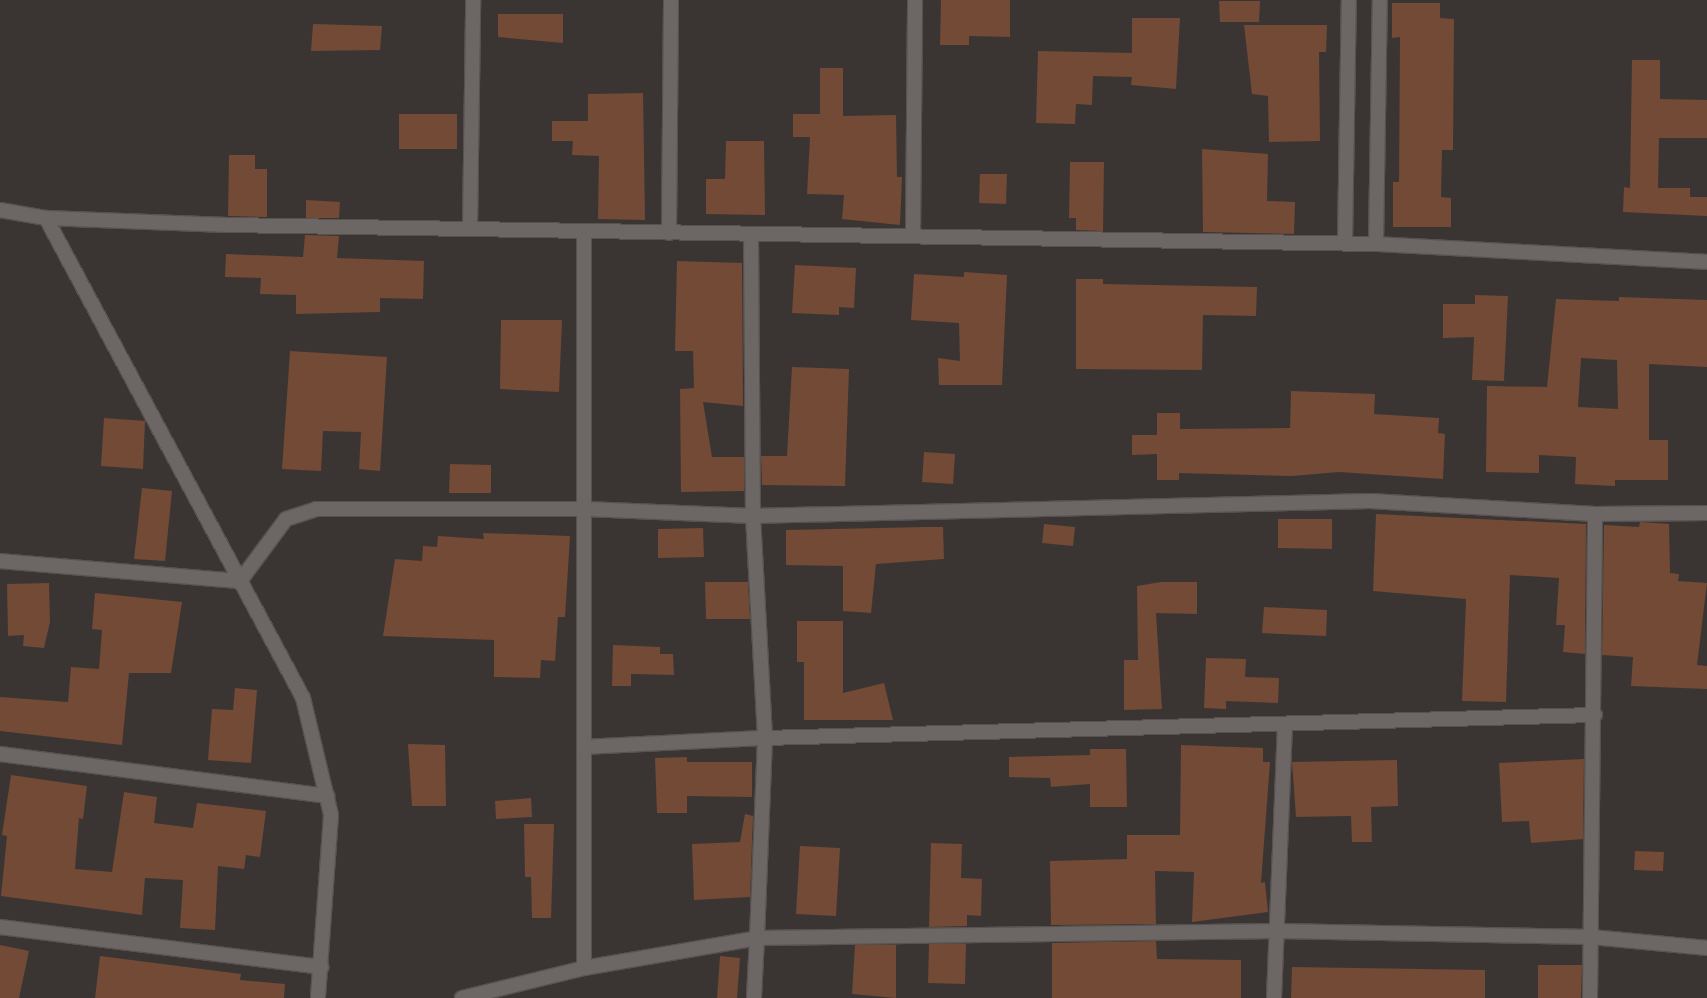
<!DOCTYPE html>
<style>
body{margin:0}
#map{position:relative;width:1707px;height:998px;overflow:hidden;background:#3a3533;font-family:Inter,sans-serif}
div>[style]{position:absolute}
.building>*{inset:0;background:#724a36}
.roads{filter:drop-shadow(1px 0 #575251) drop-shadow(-1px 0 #575251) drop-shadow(0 1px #575251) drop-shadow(0 -1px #575251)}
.minor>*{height:14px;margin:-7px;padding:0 7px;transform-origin:7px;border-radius:7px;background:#6c6664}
span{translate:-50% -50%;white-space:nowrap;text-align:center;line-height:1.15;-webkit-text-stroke:4px #2f2b29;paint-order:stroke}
</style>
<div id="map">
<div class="building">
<i style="clip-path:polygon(941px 0,1010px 0,1010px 37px,969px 36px,969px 45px,940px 45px)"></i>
<i style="clip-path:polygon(1219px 1px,1260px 1px,1259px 22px,1220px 22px)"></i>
<i style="clip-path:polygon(1392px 3px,1440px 3px,1440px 18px,1454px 19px,1453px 150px,1442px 150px,1441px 197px,1451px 198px,1451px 227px,1393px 227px,1393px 182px,1399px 182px,1400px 37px,1392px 38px)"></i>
<i style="clip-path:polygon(498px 14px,563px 14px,563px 43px,498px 37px)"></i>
<i style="clip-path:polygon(1132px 18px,1180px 18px,1176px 89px,1131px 85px,1132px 77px,1093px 76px,1092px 105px,1076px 104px,1075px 124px,1036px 123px,1038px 51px,1132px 53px)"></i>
<i style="clip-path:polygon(313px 24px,382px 26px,380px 50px,311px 51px)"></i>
<i style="clip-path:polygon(1244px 25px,1327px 25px,1326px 52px,1319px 52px,1320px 141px,1269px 142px,1268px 96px,1252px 94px)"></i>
<i style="clip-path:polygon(1632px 60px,1660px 60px,1660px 99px,1707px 100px,1707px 138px,1659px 138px,1658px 188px,1690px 188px,1690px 197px,1707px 197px,1707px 216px,1623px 212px,1624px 187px,1630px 188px)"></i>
<i style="clip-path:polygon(820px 68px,843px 68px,843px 116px,896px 115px,897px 177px,902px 177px,900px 225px,842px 219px,844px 195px,807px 194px,810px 137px,793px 137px,793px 114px,820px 114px)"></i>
<i style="clip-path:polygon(643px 93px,645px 220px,598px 219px,599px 156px,572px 155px,573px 141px,552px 141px,552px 121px,588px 121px,588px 94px)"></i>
<i style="clip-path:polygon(399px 114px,457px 114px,457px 149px,399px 149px)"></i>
<i style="clip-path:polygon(726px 141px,764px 141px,765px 215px,706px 214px,706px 179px,725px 179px)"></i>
<i style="clip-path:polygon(1202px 149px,1268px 154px,1267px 201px,1295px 202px,1294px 234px,1203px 232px)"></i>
<i style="clip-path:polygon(229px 155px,255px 155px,255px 169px,267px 169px,267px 217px,228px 216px)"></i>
<i style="clip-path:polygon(1070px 162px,1104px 162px,1103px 231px,1076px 230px,1076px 218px,1069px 218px)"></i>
<i style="clip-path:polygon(980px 174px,1007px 174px,1006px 204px,979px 203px)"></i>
<i style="clip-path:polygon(306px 200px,340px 202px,339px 218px,306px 218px)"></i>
<i style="clip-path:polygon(305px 235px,339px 236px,337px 258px,424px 261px,423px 299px,380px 298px,380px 312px,296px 314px,296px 295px,260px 294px,261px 278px,225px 277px,226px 254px,303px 257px)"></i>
<i style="clip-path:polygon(677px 261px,742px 263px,743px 406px,703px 402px,712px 457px,744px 457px,744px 491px,681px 492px,680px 389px,694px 388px,693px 351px,675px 351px)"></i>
<i style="clip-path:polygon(795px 265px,856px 268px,854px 308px,839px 307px,839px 315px,792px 313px)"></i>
<i style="clip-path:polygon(964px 272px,1007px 275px,1002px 385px,939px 385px,938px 358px,960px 361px,959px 323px,911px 320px,914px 274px,964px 277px)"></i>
<i style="clip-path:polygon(1076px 279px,1103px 279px,1103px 284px,1257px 287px,1256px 316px,1203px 315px,1202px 370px,1076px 369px)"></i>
<i style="clip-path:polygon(1475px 295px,1508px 296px,1504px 381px,1472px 380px,1474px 337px,1443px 338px,1443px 304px,1475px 304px)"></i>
<i style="clip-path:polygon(evenodd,1619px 297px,1707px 300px,1707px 367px,1649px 364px,1649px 440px,1668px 440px,1668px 480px,1615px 480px,1615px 486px,1575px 484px,1576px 457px,1539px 455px,1539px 473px,1486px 472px,1487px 386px,1547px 387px,1556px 299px,1619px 301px,1619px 297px,1581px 358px,1617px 360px,1618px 409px,1578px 407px,1581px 358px)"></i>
<i style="clip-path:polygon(501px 320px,562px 320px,559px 392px,500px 389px)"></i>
<i style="clip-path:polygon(290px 351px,387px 357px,380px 471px,359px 469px,361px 432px,323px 431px,321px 471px,282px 469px)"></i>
<i style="clip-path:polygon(792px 367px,849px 369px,845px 486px,762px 485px,761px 456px,787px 456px)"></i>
<i style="clip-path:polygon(1291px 391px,1375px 394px,1374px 414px,1439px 418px,1438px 433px,1445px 434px,1443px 479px,1339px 472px,1292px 476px,1179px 473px,1179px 480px,1157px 480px,1157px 454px,1132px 455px,1132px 435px,1157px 435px,1157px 413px,1180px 413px,1180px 429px,1290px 428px)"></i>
<i style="clip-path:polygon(104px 418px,145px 421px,143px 469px,101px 466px)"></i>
<i style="clip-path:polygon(924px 452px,955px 454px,953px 484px,922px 482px)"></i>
<i style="clip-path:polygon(450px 464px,491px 465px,491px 493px,449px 493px)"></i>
<i style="clip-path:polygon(142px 488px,172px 491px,165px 561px,134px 559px)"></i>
<i style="clip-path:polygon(1376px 514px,1586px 524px,1585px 654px,1563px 652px,1565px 625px,1556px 625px,1559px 578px,1510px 575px,1506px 702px,1462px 701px,1466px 599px,1373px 591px)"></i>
<i style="clip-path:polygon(1278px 519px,1332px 519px,1332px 549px,1278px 548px)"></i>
<i style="clip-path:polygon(1640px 522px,1669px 524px,1670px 573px,1679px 574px,1678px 581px,1707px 583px,1697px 665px,1707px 666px,1707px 689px,1631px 686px,1633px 657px,1602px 655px,1604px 525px,1639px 527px)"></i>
<i style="clip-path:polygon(1044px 524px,1075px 527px,1073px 546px,1042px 543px)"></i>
<i style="clip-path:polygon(925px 527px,943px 527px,944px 559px,876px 564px,871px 613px,843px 611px,843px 566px,786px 565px,786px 530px)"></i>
<i style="clip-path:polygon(703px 528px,704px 557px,658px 558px,658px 529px)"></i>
<i style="clip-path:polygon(483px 533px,570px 536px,565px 617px,558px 617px,555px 661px,541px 660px,540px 678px,494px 677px,494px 640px,383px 636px,395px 559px,422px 561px,423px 546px,437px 547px,438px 536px,484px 539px)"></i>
<i style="clip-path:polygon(705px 582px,748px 582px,750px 619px,706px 619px)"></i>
<i style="clip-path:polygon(1161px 582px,1197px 582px,1197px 614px,1156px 613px,1162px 709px,1124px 710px,1124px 660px,1138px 660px,1137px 586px)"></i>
<i style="clip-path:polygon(49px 583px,50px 622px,44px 648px,23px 646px,24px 635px,8px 636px,7px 584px)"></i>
<i style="clip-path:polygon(95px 593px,182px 602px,171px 673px,129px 673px,122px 745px,0 731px,0 697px,68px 702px,71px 667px,99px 669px,102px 630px,92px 629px)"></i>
<i style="clip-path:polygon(1264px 607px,1327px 610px,1326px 636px,1262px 633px)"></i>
<i style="clip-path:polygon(797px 621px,843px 621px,843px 693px,884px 683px,893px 720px,804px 720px,804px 662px,797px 662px)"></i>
<i style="clip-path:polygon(613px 645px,660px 647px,660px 654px,673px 654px,674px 675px,631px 674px,631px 686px,612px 686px)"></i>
<i style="clip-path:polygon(1206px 658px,1246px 659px,1245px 677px,1279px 678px,1278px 703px,1226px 701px,1226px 709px,1204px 708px)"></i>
<i style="clip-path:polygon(235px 688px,257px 690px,251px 763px,208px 760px,212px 709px,233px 710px)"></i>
<i style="clip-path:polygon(408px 744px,445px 745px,446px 806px,412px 806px)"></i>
<i style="clip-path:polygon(1181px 745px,1263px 748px,1263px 762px,1270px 762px,1261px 883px,1265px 882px,1268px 912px,1192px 922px,1194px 872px,1155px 871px,1156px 924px,1051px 925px,1050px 861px,1127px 859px,1127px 835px,1180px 835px)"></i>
<i style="clip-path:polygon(1090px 749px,1126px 749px,1127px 807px,1090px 807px,1090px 784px,1051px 787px,1050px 778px,1009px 777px,1009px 757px,1090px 755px)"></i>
<i style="clip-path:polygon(687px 757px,687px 762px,752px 762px,752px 797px,687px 796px,687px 813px,657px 813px,655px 758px)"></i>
<i style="clip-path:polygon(1584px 759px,1583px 839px,1531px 843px,1529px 821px,1502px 822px,1499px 763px)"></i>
<i style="clip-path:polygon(1397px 760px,1398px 806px,1371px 807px,1372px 842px,1352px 842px,1351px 816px,1296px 817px,1292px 762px)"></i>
<i style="clip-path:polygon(11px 775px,87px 786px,83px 819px,79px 818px,75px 869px,112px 872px,124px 792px,157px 797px,154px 823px,193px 828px,197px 803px,266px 811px,260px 857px,246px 855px,244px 869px,218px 866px,215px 930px,180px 928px,183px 880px,145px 878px,142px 915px,1px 896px,7px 836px,2px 835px)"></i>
<i style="clip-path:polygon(531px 798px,532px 817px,496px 819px,495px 801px)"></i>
<i style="clip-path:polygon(745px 814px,753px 816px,750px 897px,694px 900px,692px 844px,740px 842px)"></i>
<i style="clip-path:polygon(524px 824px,554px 824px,551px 918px,532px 918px,531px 877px,525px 877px)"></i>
<i style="clip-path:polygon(931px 843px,962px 844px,961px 878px,982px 879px,981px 916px,967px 915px,967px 926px,929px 927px)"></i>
<i style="clip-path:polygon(800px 846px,840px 848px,836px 916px,796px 914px)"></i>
<i style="clip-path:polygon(1635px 851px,1664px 852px,1663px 871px,1634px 870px)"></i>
<i style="clip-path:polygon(1156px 941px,1157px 959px,1241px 960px,1241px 998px,1052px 998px,1052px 943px)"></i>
<i style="clip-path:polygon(929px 944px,966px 944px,965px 984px,928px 983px)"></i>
<i style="clip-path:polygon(0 945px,29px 951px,19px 998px,0 998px)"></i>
<i style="clip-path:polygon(855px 945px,896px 945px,896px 998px,852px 994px)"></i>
<i style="clip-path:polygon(100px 956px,241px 974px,240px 980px,285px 984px,284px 998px,95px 998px)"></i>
<i style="clip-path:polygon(720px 956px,740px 958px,737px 998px,717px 998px)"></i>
<i style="clip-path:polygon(1538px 965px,1582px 965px,1581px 998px,1538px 998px)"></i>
<i style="clip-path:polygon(1292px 967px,1485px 970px,1485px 998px,1291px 998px)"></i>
</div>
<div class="roads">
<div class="minor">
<i style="left:0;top:210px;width:47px;rotate:9.9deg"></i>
<i style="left:46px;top:218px;width:181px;rotate:2.2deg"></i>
<i style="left:227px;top:225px;width:1149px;rotate:0.95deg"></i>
<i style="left:1376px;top:244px;width:331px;rotate:3.1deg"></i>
<i style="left:46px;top:218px;width:544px;rotate:61.83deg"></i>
<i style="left:303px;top:698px;width:120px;rotate:76.5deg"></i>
<i style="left:331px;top:815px;width:183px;rotate:94.1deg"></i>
<i style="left:470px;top:229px;width:229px;rotate:-89.2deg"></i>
<i style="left:584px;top:231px;width:737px;rotate:90deg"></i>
<i style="left:669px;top:233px;width:233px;rotate:-89.5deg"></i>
<i style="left:751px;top:234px;width:282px;rotate:89.6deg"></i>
<i style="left:753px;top:516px;width:222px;rotate:86.9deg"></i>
<i style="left:765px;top:738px;width:200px;rotate:92.3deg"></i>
<i style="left:757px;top:938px;width:520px;rotate:-0.77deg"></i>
<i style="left:1277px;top:931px;width:314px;rotate:1.1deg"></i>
<i style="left:1591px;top:937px;width:117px;rotate:5.4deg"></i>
<i style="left:913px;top:236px;width:236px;rotate:-89.5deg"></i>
<i style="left:1345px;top:243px;width:243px;rotate:-89.1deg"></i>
<i style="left:1376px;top:244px;width:244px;rotate:-89.1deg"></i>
<i style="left:0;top:561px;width:241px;rotate:4.8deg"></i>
<i style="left:240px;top:581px;width:77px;rotate:-53.4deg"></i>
<i style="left:286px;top:519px;width:32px;rotate:-18deg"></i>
<i style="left:316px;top:509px;width:269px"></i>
<i style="left:585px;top:509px;width:168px;rotate:2.4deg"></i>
<i style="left:753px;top:516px;width:617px;rotate:-1.39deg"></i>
<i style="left:1370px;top:501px;width:225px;rotate:3.3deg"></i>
<i style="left:1595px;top:514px;width:112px;rotate:-0.5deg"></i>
<i style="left:585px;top:747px;width:180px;rotate:-2.9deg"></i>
<i style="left:765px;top:738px;width:830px;rotate:-1.59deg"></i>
<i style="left:0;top:754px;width:330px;rotate:7.3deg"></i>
<i style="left:0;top:927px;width:324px;rotate:7.1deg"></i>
<i style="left:462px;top:998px;width:126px;rotate:-13.8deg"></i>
<i style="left:584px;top:968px;width:176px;rotate:-9.8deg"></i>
<i style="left:757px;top:938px;width:60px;rotate:92.9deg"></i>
<i style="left:1274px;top:998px;width:274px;rotate:-87.7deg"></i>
<i style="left:1590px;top:998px;width:484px;rotate:-89.4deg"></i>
</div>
</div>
</div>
